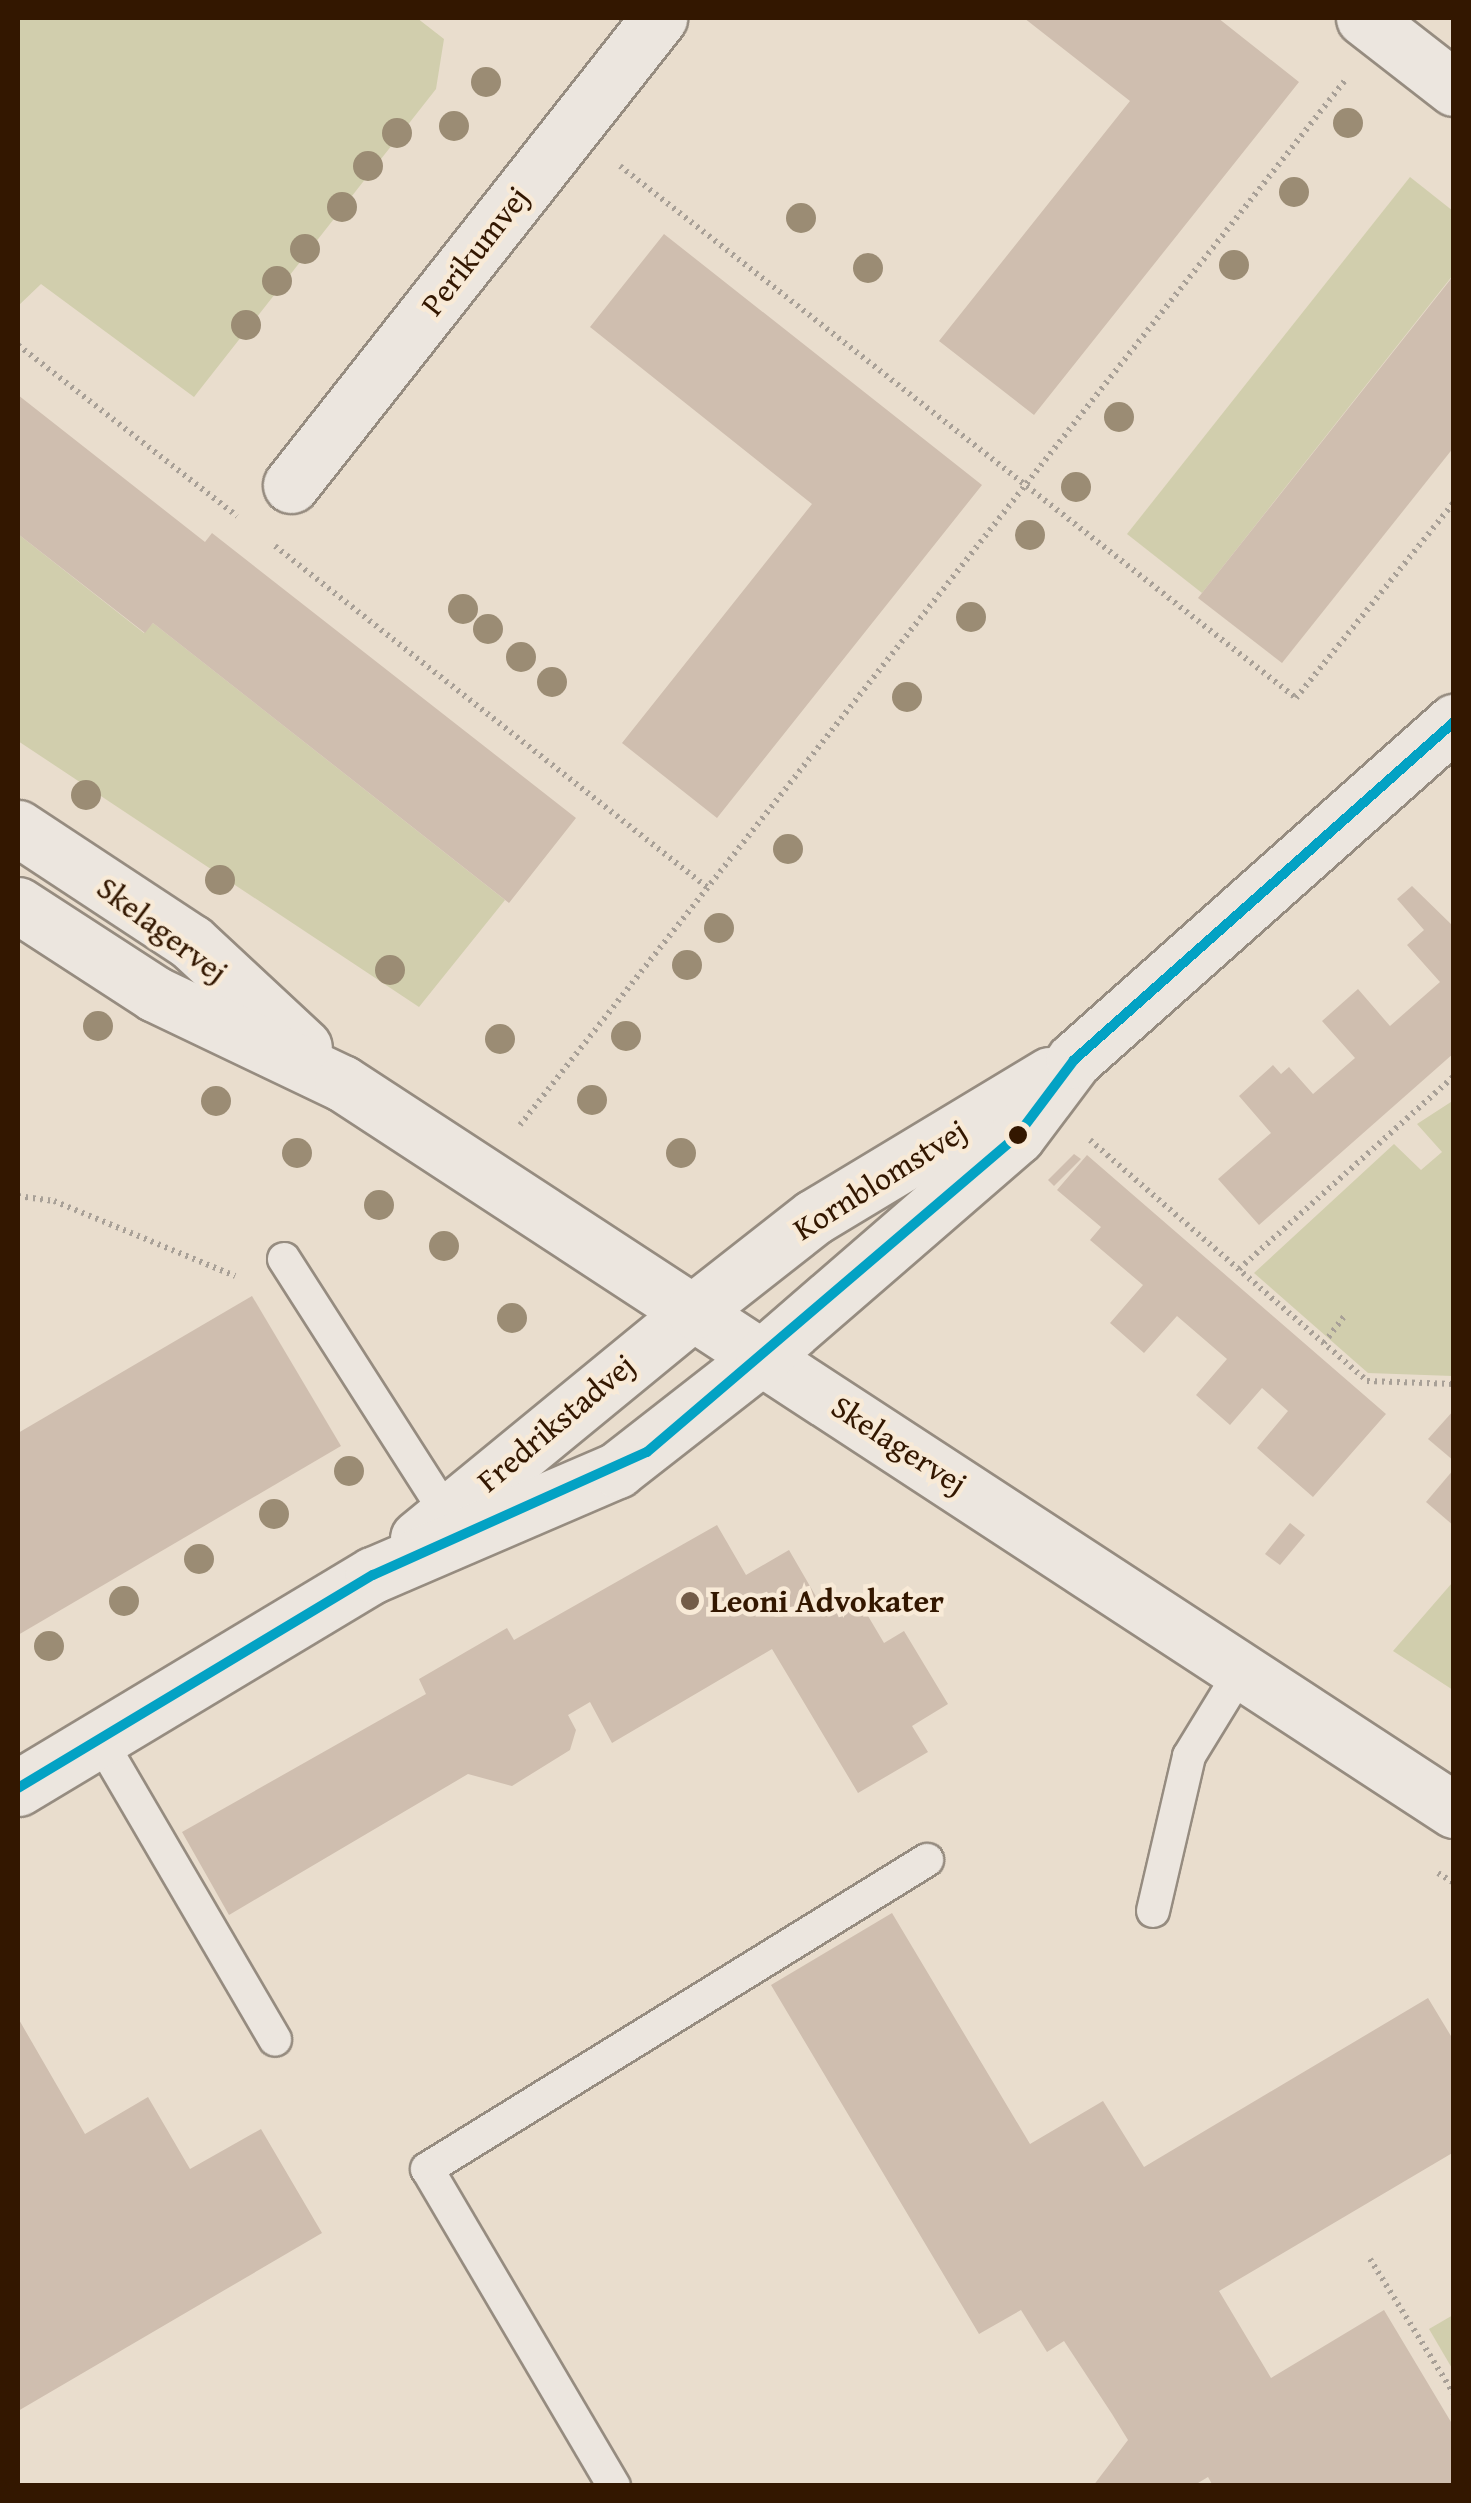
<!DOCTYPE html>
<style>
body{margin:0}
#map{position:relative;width:1471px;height:2503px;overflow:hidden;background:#e9ddcd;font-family:"Gentium Book Plus",serif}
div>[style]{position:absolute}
.green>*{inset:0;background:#d1cead}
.building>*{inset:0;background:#cfbeaf}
.path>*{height:6px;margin-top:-3px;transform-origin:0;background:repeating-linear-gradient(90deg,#a8a097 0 2.5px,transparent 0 7.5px)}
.roads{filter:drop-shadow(2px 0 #968c80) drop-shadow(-2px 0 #968c80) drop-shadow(0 2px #968c80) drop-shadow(0 -2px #968c80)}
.lane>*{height:32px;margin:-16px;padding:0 16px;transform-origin:16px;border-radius:16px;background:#ece6df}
.street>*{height:55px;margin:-27.5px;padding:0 27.5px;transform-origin:27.5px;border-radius:27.5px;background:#ece6df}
.secondary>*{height:55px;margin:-27.5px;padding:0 27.5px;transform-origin:27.5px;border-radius:27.5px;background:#ece6df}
.bus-1>*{height:10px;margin:-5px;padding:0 5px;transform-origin:5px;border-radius:5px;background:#03a2c4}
.trees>*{width:30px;height:30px;margin:-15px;border-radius:50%;background:#9b8c74}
.dots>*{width:28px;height:28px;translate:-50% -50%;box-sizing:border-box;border:5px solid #f8ead7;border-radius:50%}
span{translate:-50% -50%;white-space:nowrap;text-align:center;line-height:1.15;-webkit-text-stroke:9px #f8ead7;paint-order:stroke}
.street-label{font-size:32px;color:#331700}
.poi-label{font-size:32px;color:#331700;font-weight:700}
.left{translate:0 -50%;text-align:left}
.frame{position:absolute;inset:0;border:20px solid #331700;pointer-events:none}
</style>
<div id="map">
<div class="green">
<i style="clip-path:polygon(18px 18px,417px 18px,444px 39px,436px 89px,194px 397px,41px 284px,18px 306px)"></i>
<i style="clip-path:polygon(1410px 177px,1453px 211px,1453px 275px,1202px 593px,1127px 534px)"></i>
<i style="clip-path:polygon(18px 534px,144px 633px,153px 623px,505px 900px,419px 1007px,18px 741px)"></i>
<i style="clip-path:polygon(1454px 1100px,1453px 1376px,1368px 1373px,1254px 1273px,1394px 1144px,1421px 1170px,1442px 1152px,1417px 1124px)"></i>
<i style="clip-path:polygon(1452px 1583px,1454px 1585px,1453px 1690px,1393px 1651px)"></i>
<i style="clip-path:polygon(1453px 2315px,1453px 2370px,1429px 2329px)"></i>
</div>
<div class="building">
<i style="clip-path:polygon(1024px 18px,1218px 18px,1299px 82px,1034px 415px,939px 341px,1130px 101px)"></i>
<i style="clip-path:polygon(664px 234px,982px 485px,717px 818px,622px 743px,812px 504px,590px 327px)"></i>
<i style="clip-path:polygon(1454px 275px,1454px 447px,1282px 663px,1198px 598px)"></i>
<i style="clip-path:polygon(18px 395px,205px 542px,212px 533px,576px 818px,509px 903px,153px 623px,145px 633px,18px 534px)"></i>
<i style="clip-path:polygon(1412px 886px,1454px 927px,1454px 1053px,1259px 1225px,1218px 1179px,1271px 1133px,1239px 1096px,1273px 1065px,1281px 1074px,1289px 1067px,1313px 1094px,1355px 1058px,1322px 1021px,1358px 989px,1390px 1026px,1440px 982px,1407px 945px,1424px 930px,1397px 899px)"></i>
<i style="clip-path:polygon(1074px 1154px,1081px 1159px,1054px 1186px,1048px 1180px)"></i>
<i style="clip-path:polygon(1087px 1155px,1386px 1414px,1313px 1497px,1257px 1448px,1288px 1411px,1262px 1388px,1230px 1425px,1196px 1395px,1227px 1359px,1177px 1316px,1144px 1353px,1110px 1323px,1143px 1285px,1090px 1240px,1101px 1227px,1057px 1190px)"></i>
<i style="clip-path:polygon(252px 1296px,341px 1446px,18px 1635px,18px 1433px)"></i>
<i style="clip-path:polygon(1454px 1410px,1454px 1461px,1428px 1439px)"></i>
<i style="clip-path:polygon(1454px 1469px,1454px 1526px,1426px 1502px)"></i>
<i style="clip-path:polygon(1290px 1523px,1305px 1535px,1280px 1565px,1265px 1554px)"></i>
<i style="clip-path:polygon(717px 1525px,746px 1575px,789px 1550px,825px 1612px,855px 1594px,884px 1643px,904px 1631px,948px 1704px,912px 1726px,928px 1752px,858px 1793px,772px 1649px,612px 1743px,590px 1702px,568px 1715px,576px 1730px,570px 1750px,512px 1786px,468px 1774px,229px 1915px,182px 1832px,426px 1694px,419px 1679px,507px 1628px,514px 1640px)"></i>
<i style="clip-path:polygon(892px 1913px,1030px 2144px,1103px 2101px,1144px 2167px,1428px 1998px,1454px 2041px,1454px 2152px,1219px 2291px,1271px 2378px,1384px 2310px,1454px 2427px,1454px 2486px,1213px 2486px,1208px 2477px,1193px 2486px,1093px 2486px,1128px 2440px,1112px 2414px,1064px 2341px,1047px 2352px,1021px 2310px,979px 2334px,771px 1985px)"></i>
<i style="clip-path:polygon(18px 2018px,85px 2134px,148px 2097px,190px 2169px,261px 2129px,322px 2233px,18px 2411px)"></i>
</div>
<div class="path">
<i style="left:620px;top:166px;width:860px;rotate:38.2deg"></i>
<i style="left:1296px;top:698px;width:252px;rotate:-51.1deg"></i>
<i style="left:18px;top:345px;width:278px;rotate:38deg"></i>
<i style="left:275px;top:546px;width:552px;rotate:38.3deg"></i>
<i style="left:520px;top:1125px;width:1333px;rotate:-51.7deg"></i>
<i style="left:1090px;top:1140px;width:367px;rotate:41deg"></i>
<i style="left:1367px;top:1381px;width:87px;rotate:2deg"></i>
<i style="left:18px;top:1196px;width:36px;rotate:8deg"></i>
<i style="left:54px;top:1201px;width:196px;rotate:22.5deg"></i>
<i style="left:1239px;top:1269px;width:289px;rotate:-41.9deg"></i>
<i style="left:1324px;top:1343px;width:34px;rotate:-53deg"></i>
<i style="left:1438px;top:1873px;width:19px;rotate:32deg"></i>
<i style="left:1370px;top:2259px;width:159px;rotate:58.1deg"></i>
</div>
<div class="roads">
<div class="lane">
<i style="left:284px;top:1259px;width:303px;rotate:57.4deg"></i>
<i style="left:100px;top:1740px;width:347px;rotate:59.7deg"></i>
<i style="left:1153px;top:1911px;width:159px;rotate:-76.9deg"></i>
<i style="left:1189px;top:1756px;width:100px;rotate:-58.5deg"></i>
<i style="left:614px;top:2486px;width:368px;rotate:-120.5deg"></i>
<i style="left:427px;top:2169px;width:588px;rotate:-31.72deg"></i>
</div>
<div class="street">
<i style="left:1364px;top:18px;width:114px;rotate:37.9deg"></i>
<i style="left:291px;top:485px;width:595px;rotate:-51.76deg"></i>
<i style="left:418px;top:1538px;width:357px;rotate:-39.4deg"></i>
<i style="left:18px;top:1788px;width:414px;rotate:-31deg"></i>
<i style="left:373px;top:1575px;width:266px;rotate:-23.3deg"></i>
<i style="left:617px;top:1470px;width:185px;rotate:-38deg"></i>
</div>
<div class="secondary">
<i style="left:18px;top:828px;width:207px;rotate:33.4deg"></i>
<i style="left:191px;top:942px;width:154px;rotate:42.9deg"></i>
<i style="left:18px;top:905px;width:163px;rotate:33deg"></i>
<i style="left:155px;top:994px;width:207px;rotate:25.5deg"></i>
<i style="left:342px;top:1083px;width:1329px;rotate:33.18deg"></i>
<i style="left:694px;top:1311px;width:152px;rotate:-38.1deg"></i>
<i style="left:814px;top:1217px;width:275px;rotate:-31.1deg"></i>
<i style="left:763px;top:1356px;width:336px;rotate:-40.9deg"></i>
<i style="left:1017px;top:1136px;width:95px;rotate:-53.1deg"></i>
<i style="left:1074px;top:1060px;width:509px;rotate:-41.65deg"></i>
</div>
</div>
<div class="bus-1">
<i style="left:18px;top:1788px;width:414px;rotate:-31deg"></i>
<i style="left:373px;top:1575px;width:300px;rotate:-24.2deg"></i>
<i style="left:647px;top:1452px;width:487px;rotate:-40.5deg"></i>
<i style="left:1017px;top:1136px;width:95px;rotate:-53.1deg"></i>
<i style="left:1074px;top:1060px;width:509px;rotate:-41.65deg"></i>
</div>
<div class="trees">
<i style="left:486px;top:82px"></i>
<i style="left:1348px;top:123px"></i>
<i style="left:454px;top:126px"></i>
<i style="left:397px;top:133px"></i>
<i style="left:368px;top:166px"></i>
<i style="left:1294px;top:192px"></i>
<i style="left:342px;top:207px"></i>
<i style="left:801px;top:218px"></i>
<i style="left:305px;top:249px"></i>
<i style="left:1234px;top:265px"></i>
<i style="left:868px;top:268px"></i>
<i style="left:277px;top:281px"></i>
<i style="left:246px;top:325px"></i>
<i style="left:1119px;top:417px"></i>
<i style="left:1076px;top:487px"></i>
<i style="left:1030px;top:535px"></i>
<i style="left:463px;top:609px"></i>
<i style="left:971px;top:617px"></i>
<i style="left:488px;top:629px"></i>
<i style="left:521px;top:657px"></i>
<i style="left:552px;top:682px"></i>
<i style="left:907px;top:697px"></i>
<i style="left:86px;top:795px"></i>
<i style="left:788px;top:849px"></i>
<i style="left:220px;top:880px"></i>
<i style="left:719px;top:928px"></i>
<i style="left:687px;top:965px"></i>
<i style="left:390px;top:970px"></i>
<i style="left:98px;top:1026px"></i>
<i style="left:626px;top:1036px"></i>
<i style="left:500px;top:1039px"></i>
<i style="left:592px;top:1100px"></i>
<i style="left:216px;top:1101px"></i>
<i style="left:297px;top:1153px"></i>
<i style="left:681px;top:1153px"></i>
<i style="left:379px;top:1205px"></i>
<i style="left:444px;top:1246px"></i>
<i style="left:512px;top:1318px"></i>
<i style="left:349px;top:1471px"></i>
<i style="left:274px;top:1514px"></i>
<i style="left:199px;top:1559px"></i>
<i style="left:124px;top:1601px"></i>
<i style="left:49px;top:1646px"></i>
</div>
<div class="dots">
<i style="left:1018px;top:1135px;background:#331700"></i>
<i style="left:690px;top:1601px;background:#735c48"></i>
</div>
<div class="street-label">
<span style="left:475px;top:251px;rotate:-52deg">Perikumvej</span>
<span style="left:162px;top:930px;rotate:37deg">Skelagervej</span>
<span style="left:880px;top:1180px;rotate:-32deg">Kornblomstvej</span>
<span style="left:556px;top:1423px;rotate:-40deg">Fredrikstadvej</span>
<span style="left:899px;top:1445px;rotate:33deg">Skelagervej</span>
</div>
<div class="poi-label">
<span class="left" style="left:710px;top:1601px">Leoni Advokater</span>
</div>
<div class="frame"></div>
</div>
